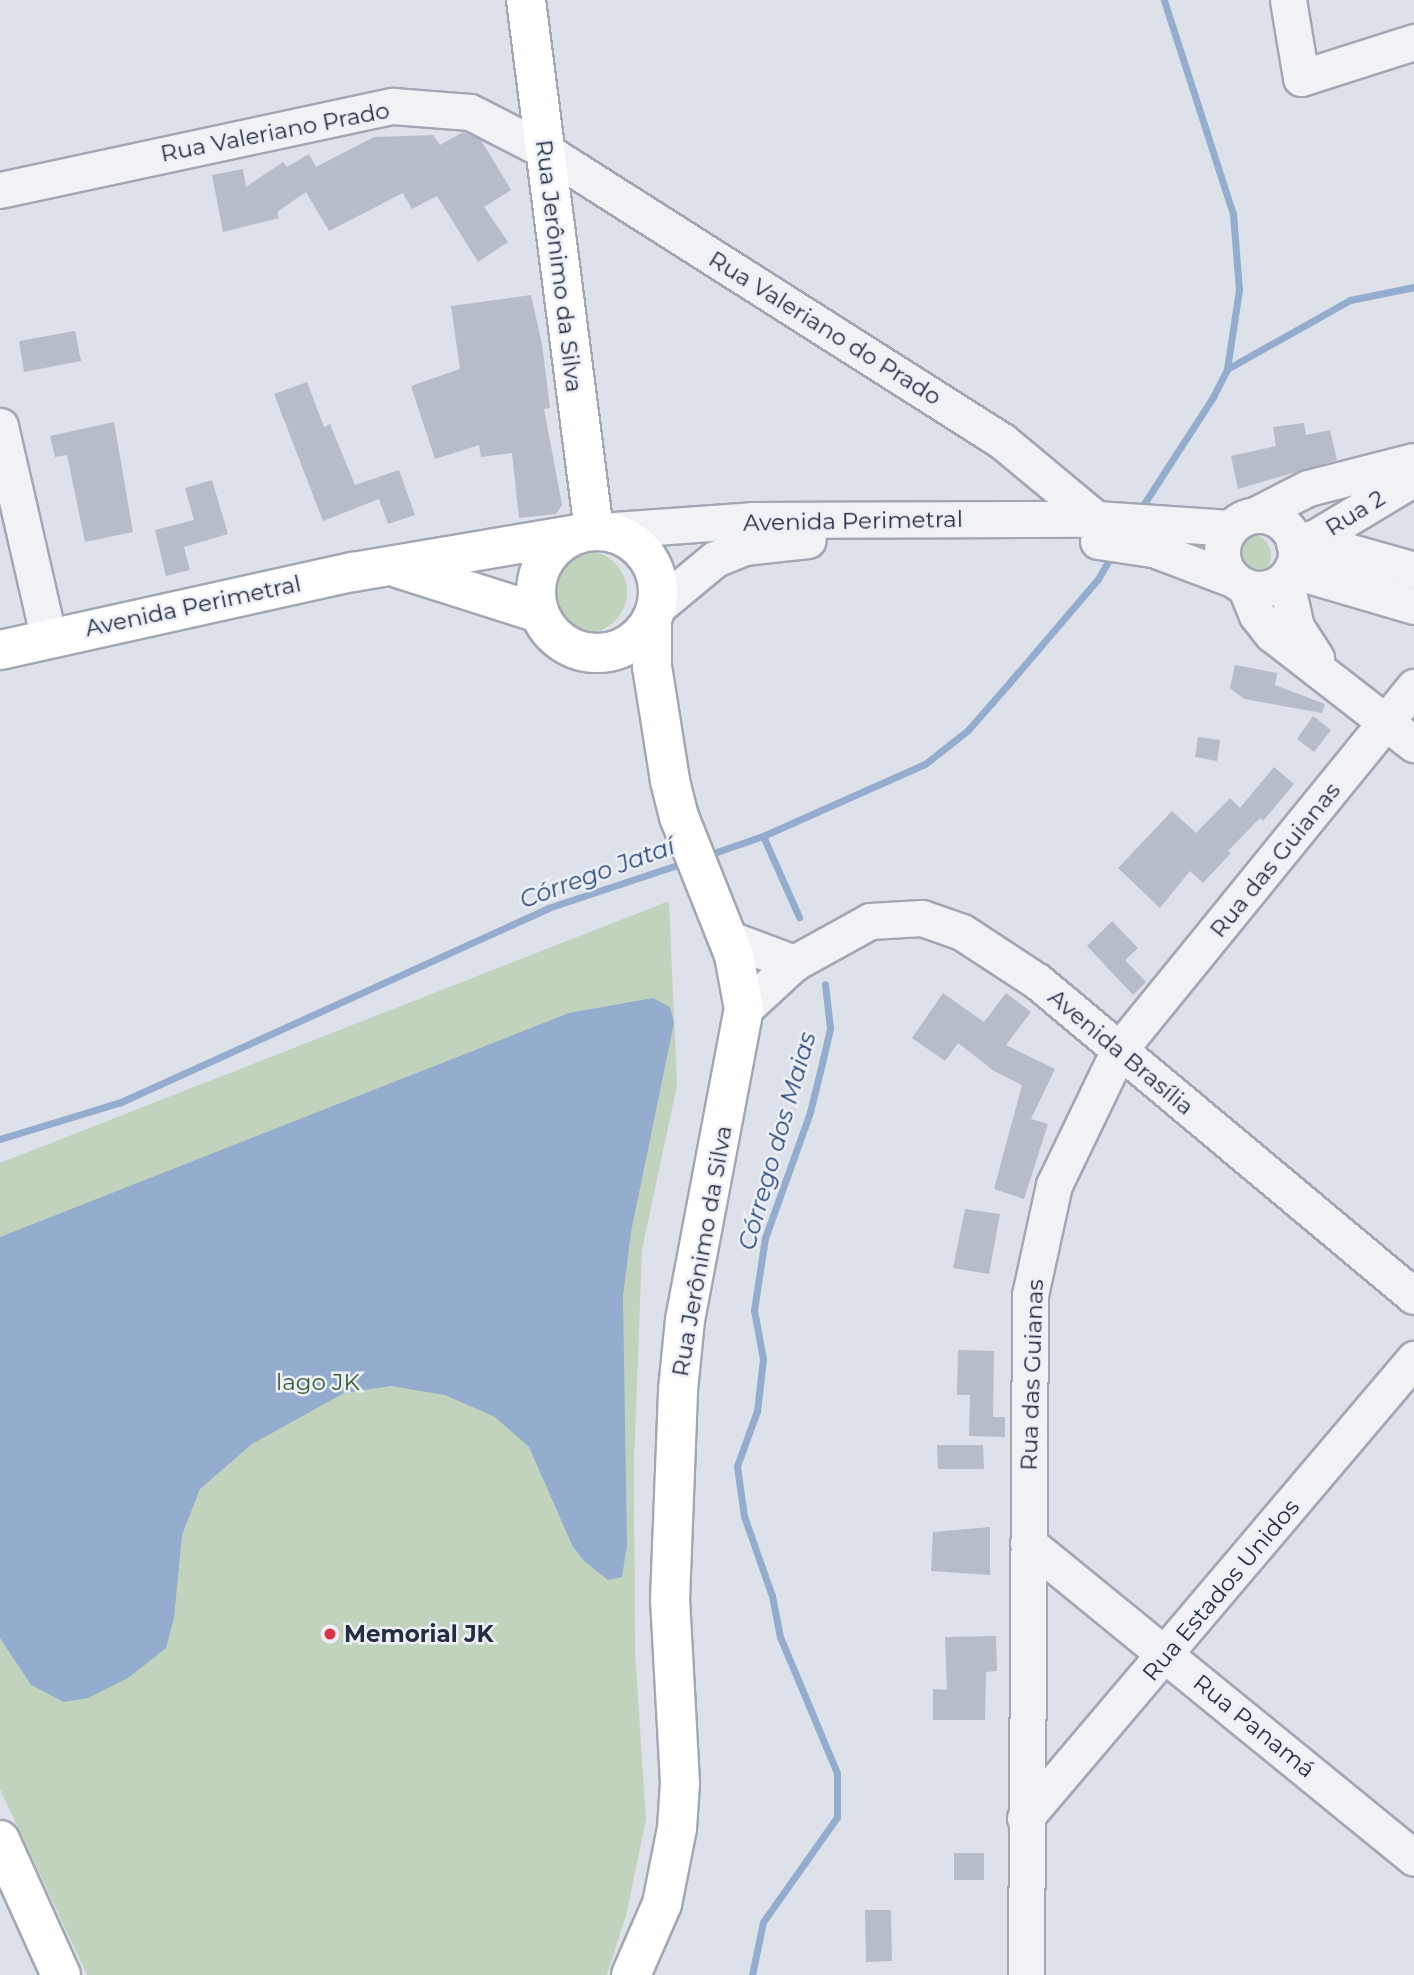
<!DOCTYPE html>
<meta charset="utf-8">
<style>
body{margin:0}
#map{position:relative;width:1414px;height:1975px;overflow:hidden;background:#dde1e9;font-family:Montserrat,sans-serif}
div>[style]{position:absolute}
.green>*{inset:0;background:#c2d3bd}
.round{border-radius:50%}
.water>*{inset:0;background:#94accd}
.stream>*{height:7px;margin:-3.5px;padding:0 3.5px;transform-origin:3.5px;border-radius:3.5px;background:#94accd}
.building>*{inset:0;background:#b7bcc9}
.roads{filter:drop-shadow(2px 0 #a2a7b3) drop-shadow(-2px 0 #a2a7b3) drop-shadow(0 2px #a2a7b3) drop-shadow(0 -2px #a2a7b3)}
.minor>*{height:35px;margin:-17.5px;padding:0 17.5px;transform-origin:17.5px;border-radius:17.5px;background:#f0f2f6}
.minor>.ring{margin:-17.5px;padding:0;box-sizing:content-box;background:none;border:35px solid #f0f2f6;border-radius:50%}
.major>*{height:38px;margin:-19px;padding:0 19px;transform-origin:19px;border-radius:19px;background:#fff}
.major>.ring{margin:-19px;padding:0;box-sizing:content-box;background:none;border:38px solid #fff;border-radius:50%}
.dots>*{width:19px;height:19px;translate:-50% -50%;box-sizing:border-box;border:4px solid #ecf0f6;border-radius:50%}
span{translate:-50% -50%;white-space:nowrap;text-align:center;line-height:1.15;-webkit-text-stroke:5px #ecf0f6;paint-order:stroke}
.street-label{font-size:23px;color:#252d41}
.park-label{font-size:23px;color:#375e31}
.poi-label{font-size:23px;color:#252d41;font-weight:700}
.left{translate:0 -50%;text-align:left}
.water-label{font-size:24px;color:#2b4979;font-style:italic}
</style>
<div id="map">
<div class="green">
<i class="round" style="left:1229px;top:534px;width:42px;height:42px"></i>
<i class="round" style="left:545px;top:551px;width:82px;height:82px"></i>
<i style="clip-path:polygon(669px 901px,677px 1085px,642px 1250px,634px 1462px,635px 1652px,646px 1819px,627px 1912px,607px 1975px,87px 1975px,0 1789px,0 1163px)"></i>
</div>
<div class="water">
<i style="clip-path:polygon(653px 998px,670px 1007px,674px 1023px,631px 1232px,623px 1296px,627px 1545px,622px 1577px,608px 1580px,584px 1561px,572px 1545px,529px 1447px,495px 1417px,445px 1395px,391px 1386px,344px 1393px,252px 1444px,200px 1489px,182px 1535px,174px 1618px,166px 1648px,128px 1678px,88px 1698px,64px 1702px,31px 1685px,0 1638px,0 1237px,569px 1013px)"></i>
</div>
<div class="stream">
<i style="left:1227px;top:369px;width:141px;rotate:-29.3deg"></i>
<i style="left:1350px;top:300px;width:65px;rotate:-11.5deg"></i>
<i style="left:1140px;top:510px;width:135px;rotate:-57.1deg"></i>
<i style="left:1213px;top:397px;width:31px;rotate:-63deg"></i>
<i style="left:1227px;top:369px;width:80px;rotate:-81.4deg"></i>
<i style="left:1239px;top:290px;width:76px;rotate:-94.5deg"></i>
<i style="left:1233px;top:214px;width:225px;rotate:-107.9deg"></i>
<i style="left:763px;top:836px;width:89px;rotate:66deg"></i>
<i style="left:708px;top:855px;width:58px;rotate:-19.1deg"></i>
<i style="left:763px;top:836px;width:177px;rotate:-24deg"></i>
<i style="left:925px;top:764px;width:55px;rotate:-38.3deg"></i>
<i style="left:968px;top:730px;width:64px;rotate:-48.8deg"></i>
<i style="left:1010px;top:682px;width:135px;rotate:-49.5deg"></i>
<i style="left:1098px;top:579px;width:30px;rotate:-60deg"></i>
<i style="left:0;top:1139px;width:127px;rotate:-17deg"></i>
<i style="left:121px;top:1102px;width:469px;rotate:-24.4deg"></i>
<i style="left:548px;top:908px;width:145px;rotate:-18.4deg"></i>
<i style="left:752px;top:1975px;width:54px;rotate:-78.3deg"></i>
<i style="left:763px;top:1922px;width:128px;rotate:-54.8deg"></i>
<i style="left:837px;top:1817px;width:44px;rotate:-90deg"></i>
<i style="left:837px;top:1773px;width:147px;rotate:-112.7deg"></i>
<i style="left:780px;top:1637px;width:42px;rotate:-101deg"></i>
<i style="left:772px;top:1596px;width:85px;rotate:-109.3deg"></i>
<i style="left:744px;top:1516px;width:50px;rotate:-98deg"></i>
<i style="left:737px;top:1466px;width:59px;rotate:-70deg"></i>
<i style="left:757px;top:1411px;width:52px;rotate:-83.4deg"></i>
<i style="left:763px;top:1359px;width:50px;rotate:-100.4deg"></i>
<i style="left:754px;top:1310px;width:73px;rotate:-81.3deg"></i>
<i style="left:765px;top:1238px;width:134px;rotate:-70.3deg"></i>
<i style="left:810px;top:1112px;width:55px;rotate:-76.2deg"></i>
<i style="left:823px;top:1059px;width:32px;rotate:-77deg"></i>
<i style="left:830px;top:1028px;width:44px;rotate:-96.5deg"></i>
</div>
<div class="building">
<i style="clip-path:polygon(463px 132px,481px 140px,511px 190px,484px 207px,508px 242px,478px 262px,437px 196px,412px 209px,403px 193px,329px 231px,306px 192px,277px 212px,279px 218px,223px 232px,212px 175px,243px 169px,246px 187px,283px 162px,287px 167px,309px 154px,316px 167px,374px 137px,433px 135px,440px 145px)"></i>
<i style="clip-path:polygon(531px 295px,542px 344px,550px 408px,544px 409px,562px 505px,556px 514px,519px 518px,512px 453px,481px 457px,479px 445px,435px 459px,411px 386px,460px 369px,451px 306px)"></i>
<i style="clip-path:polygon(75px 331px,81px 361px,24px 372px,19px 341px)"></i>
<i style="clip-path:polygon(307px 382px,324px 427px,330px 424px,355px 485px,399px 470px,415px 515px,388px 524px,379px 499px,323px 521px,274px 394px)"></i>
<i style="clip-path:polygon(114px 422px,133px 532px,85px 542px,67px 455px,55px 457px,50px 436px)"></i>
<i style="clip-path:polygon(1304px 423px,1306px 435px,1330px 430px,1337px 460px,1238px 489px,1231px 456px,1276px 446px,1273px 427px)"></i>
<i style="clip-path:polygon(212px 480px,228px 534px,184px 547px,190px 570px,166px 576px,155px 530px,194px 520px,185px 488px)"></i>
<i style="clip-path:polygon(1235px 665px,1277px 673px,1275px 685px,1325px 704px,1322px 713px,1244px 699px,1230px 688px)"></i>
<i style="clip-path:polygon(1313px 716px,1331px 730px,1314px 752px,1297px 739px)"></i>
<i style="clip-path:polygon(1198px 737px,1220px 740px,1217px 761px,1195px 757px)"></i>
<i style="clip-path:polygon(1274px 767px,1294px 784px,1263px 821px,1260px 818px,1228px 851px,1231px 853px,1203px 883px,1190px 871px,1160px 908px,1118px 868px,1172px 811px,1196px 833px,1230px 798px,1240px 808px)"></i>
<i style="clip-path:polygon(1112px 921px,1138px 948px,1125px 960px,1146px 982px,1133px 995px,1087px 946px)"></i>
<i style="clip-path:polygon(943px 993px,984px 1022px,1006px 993px,1031px 1012px,1006px 1045px,1055px 1069px,1031px 1119px,1048px 1124px,1024px 1199px,994px 1189px,1022px 1085px,994px 1071px,958px 1043px,945px 1061px,912px 1038px)"></i>
<i style="clip-path:polygon(965px 1209px,1000px 1214px,989px 1274px,953px 1268px)"></i>
<i style="clip-path:polygon(958px 1350px,994px 1351px,993px 1417px,1005px 1417px,1005px 1437px,969px 1436px,970px 1395px,957px 1395px)"></i>
<i style="clip-path:polygon(937px 1445px,983px 1445px,984px 1469px,938px 1469px)"></i>
<i style="clip-path:polygon(990px 1527px,990px 1575px,931px 1571px,933px 1532px)"></i>
<i style="clip-path:polygon(996px 1636px,997px 1671px,986px 1672px,985px 1720px,933px 1720px,933px 1689px,947px 1690px,945px 1637px)"></i>
<i style="clip-path:polygon(954px 1853px,984px 1853px,984px 1880px,954px 1880px)"></i>
<i style="clip-path:polygon(865px 1910px,891px 1910px,892px 1961px,866px 1962px)"></i>
</div>
<div class="roads">
<div class="minor">
<i style="left:1288px;top:0;width:79px;rotate:80.5deg"></i>
<i style="left:1301px;top:78px;width:119px;rotate:-17.7deg"></i>
<i style="left:0;top:190px;width:402px;rotate:-12.1deg"></i>
<i style="left:393px;top:106px;width:77px;rotate:4.5deg"></i>
<i style="left:470px;top:112px;width:83px;rotate:27.2deg"></i>
<i style="left:544px;top:150px;width:543px;rotate:32.43deg"></i>
<i style="left:1002px;top:441px;width:122px;rotate:39.7deg"></i>
<i style="left:0;top:426px;width:215px;rotate:77.1deg"></i>
<i style="left:1255px;top:515px;width:59px;rotate:-27deg"></i>
<i style="left:1308px;top:488px;width:109px;rotate:-14.3deg"></i>
<i class="ring" style="left:1222px;top:515px;width:39px;height:39px"></i>
<i style="left:600px;top:531px;width:152px;rotate:-4.1deg"></i>
<i style="left:752px;top:520px;width:344px;rotate:-0.2deg"></i>
<i style="left:1096px;top:519px;width:134px;rotate:3.8deg"></i>
<i style="left:1098px;top:541px;width:56px;rotate:8.3deg"></i>
<i style="left:1153px;top:549px;width:88px;rotate:20.7deg"></i>
<i style="left:1294px;top:543px;width:23px;rotate:-15deg"></i>
<i style="left:1316px;top:537px;width:114px;rotate:-31deg"></i>
<i style="left:1295px;top:546px;width:42px;rotate:2.7deg"></i>
<i style="left:1337px;top:548px;width:80px;rotate:15.9deg"></i>
<i style="left:1291px;top:570px;width:128px;rotate:16.3deg"></i>
<i style="left:1285px;top:578px;width:50px;rotate:77.3deg"></i>
<i style="left:1296px;top:627px;width:37px;rotate:57deg"></i>
<i style="left:1245px;top:586px;width:31px;rotate:68deg"></i>
<i style="left:1257px;top:615px;width:24px;rotate:52deg"></i>
<i style="left:1272px;top:634px;width:180px;rotate:37.8deg"></i>
<i style="left:656px;top:608px;width:77px;rotate:-39.7deg"></i>
<i style="left:715px;top:559px;width:31px;rotate:-22deg"></i>
<i style="left:744px;top:547px;width:64px;rotate:-6.2deg"></i>
<i style="left:727px;top:938px;width:72px;rotate:20.5deg"></i>
<i style="left:744px;top:1009px;width:68px;rotate:-42.6deg"></i>
<i style="left:794px;top:963px;width:87px;rotate:-28.9deg"></i>
<i style="left:870px;top:921px;width:52px;rotate:-3.3deg"></i>
<i style="left:922px;top:918px;width:42px;rotate:19.3deg"></i>
<i style="left:962px;top:932px;width:90px;rotate:33.2deg"></i>
<i style="left:1037px;top:981px;width:491px;rotate:39.9deg"></i>
<i style="left:1028px;top:1543px;width:498px;rotate:39.2deg"></i>
<i style="left:1025px;top:1818px;width:602px;rotate:-49.72deg"></i>
<i style="left:1026px;top:1975px;width:680px;rotate:-89.66deg"></i>
<i style="left:1030px;top:1295px;width:113px;rotate:-77.7deg"></i>
<i style="left:1054px;top:1185px;width:150px;rotate:-64.3deg"></i>
<i style="left:1119px;top:1050px;width:468px;rotate:-50.9deg"></i>
</div>
<div class="major">
<i style="left:526px;top:0;width:535px;rotate:82.7deg"></i>
<i class="ring" style="left:536px;top:531px;width:84px;height:84px"></i>
<i style="left:400px;top:569px;width:146px;rotate:17.6deg"></i>
<i style="left:0;top:650px;width:362px;rotate:-12.5deg"></i>
<i style="left:353px;top:572px;width:227px;rotate:-9.6deg"></i>
<i style="left:0;top:1840px;width:148px;rotate:65.7deg"></i>
<i style="left:631px;top:1975px;width:77px;rotate:-66.4deg"></i>
<i style="left:662px;top:1904px;width:77px;rotate:-78.8deg"></i>
<i style="left:677px;top:1828px;width:45px;rotate:-86.2deg"></i>
<i style="left:680px;top:1783px;width:183px;rotate:-93.1deg"></i>
<i style="left:670px;top:1600px;width:210px;rotate:-87.8deg"></i>
<i style="left:678px;top:1390px;width:70px;rotate:-84.3deg"></i>
<i style="left:685px;top:1320px;width:317px;rotate:-79.3deg"></i>
<i style="left:744px;top:1009px;width:55px;rotate:-100.5deg"></i>
<i style="left:734px;top:955px;width:149px;rotate:-111.7deg"></i>
<i style="left:679px;top:817px;width:38px;rotate:-104deg"></i>
<i style="left:670px;top:780px;width:115px;rotate:-99deg"></i>
<i style="left:652px;top:666px;width:47px;rotate:-90deg"></i>
</div>
</div>
<div class="dots">
<i style="left:330px;top:1634px;background:#dc3344"></i>
</div>
<div class="street-label">
<span style="left:275px;top:132px;rotate:-11deg">Rua Valeriano Prado</span>
<span style="left:559px;top:266px;rotate:83deg">Rua Jerônimo da Silva</span>
<span style="left:825px;top:328px;rotate:32deg">Rua Valeriano do Prado</span>
<span style="left:1355px;top:513px;rotate:-32deg">Rua 2</span>
<span style="left:853px;top:521px;rotate:-1deg">Avenida Perimetral</span>
<span style="left:193px;top:606px;rotate:-12deg">Avenida Perimetral</span>
<span style="left:1275px;top:860px;rotate:-51deg">Rua das Guianas</span>
<span style="left:1121px;top:1052px;rotate:40deg">Avenida Brasília</span>
<span style="left:702px;top:1251px;rotate:-80deg">Rua Jerônimo da Silva</span>
<span style="left:1032px;top:1375px;rotate:-88deg">Rua das Guianas</span>
<span style="left:1221px;top:1590px;rotate:-50deg">Rua Estados Unidos</span>
<span style="left:1254px;top:1726px;rotate:39deg">Rua Panamá</span>
</div>
<div class="park-label">
<span style="left:318px;top:1382px">lago JK</span>
</div>
<div class="poi-label">
<span class="left" style="left:344px;top:1634px">Memorial JK</span>
</div>
<div class="water-label">
<span style="left:597px;top:873px;rotate:-20deg">Córrego Jataí</span>
<span style="left:777px;top:1141px;rotate:-74deg">Córrego dos Maias</span>
</div>
</div>
